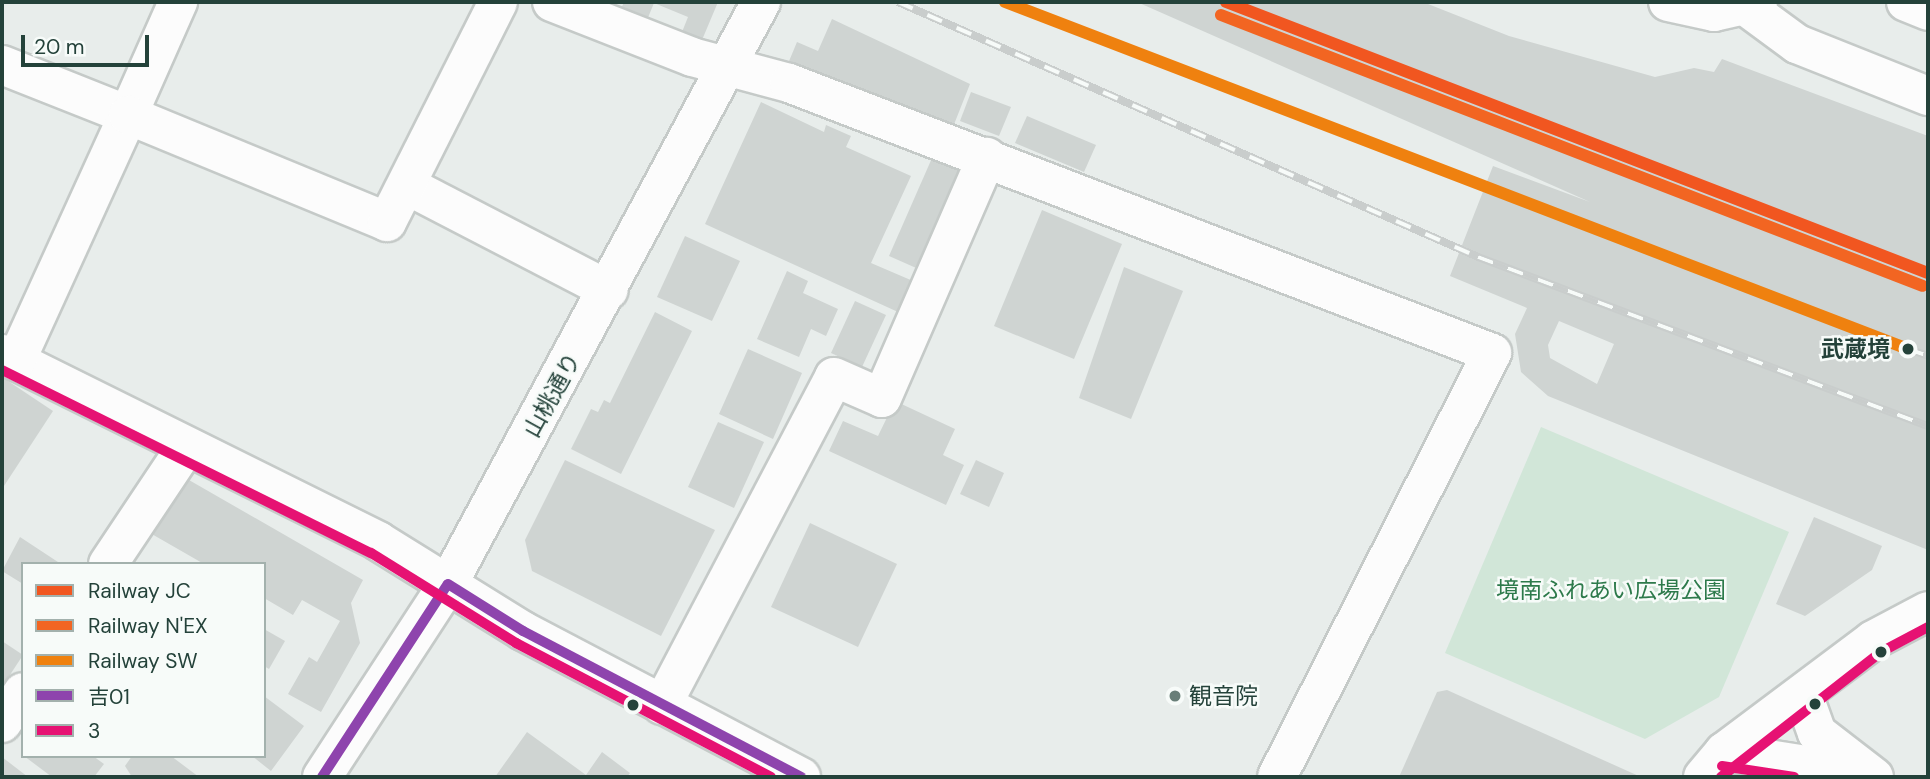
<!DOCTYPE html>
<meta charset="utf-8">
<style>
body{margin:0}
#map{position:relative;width:1930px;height:779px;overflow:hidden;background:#e8edeb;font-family:"DM Sans","Noto Sans JP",sans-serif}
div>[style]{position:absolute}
.green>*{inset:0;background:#d1e6d8}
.building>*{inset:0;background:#cfd4d2}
.roads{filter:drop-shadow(2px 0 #c5cac8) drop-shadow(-2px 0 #c5cac8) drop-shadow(0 2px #c5cac8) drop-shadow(0 -2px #c5cac8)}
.minor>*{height:38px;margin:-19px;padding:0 19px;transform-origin:19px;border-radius:19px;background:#fcfcfc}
.rail>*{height:8px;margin-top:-4px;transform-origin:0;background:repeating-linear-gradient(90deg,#f7fbf9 0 16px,#c9cdcc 0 32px);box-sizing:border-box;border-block:2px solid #c9cdcc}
.bus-1>*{height:10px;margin:-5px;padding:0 5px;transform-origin:5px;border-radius:5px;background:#8e44ad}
.bus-2>*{height:10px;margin:-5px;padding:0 5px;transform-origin:5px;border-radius:5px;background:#e61273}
.rail-1>*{height:12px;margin:-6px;padding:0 6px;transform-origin:6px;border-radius:6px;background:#f15620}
.rail-2>*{height:12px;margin:-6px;padding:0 6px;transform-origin:6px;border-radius:6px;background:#f26522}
.rail-3>*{height:12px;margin:-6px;padding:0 6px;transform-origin:6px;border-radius:6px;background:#ef810f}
.dots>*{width:19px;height:19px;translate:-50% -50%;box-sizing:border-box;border:4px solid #f7fbf9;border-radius:50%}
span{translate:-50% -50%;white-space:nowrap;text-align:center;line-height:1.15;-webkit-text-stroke:5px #f7fbf9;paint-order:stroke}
.stop-label{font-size:23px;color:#24423a;font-weight:700}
.right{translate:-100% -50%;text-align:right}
.street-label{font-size:23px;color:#24423a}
.park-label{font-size:23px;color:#2d7a4b}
.poi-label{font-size:23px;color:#24423a}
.left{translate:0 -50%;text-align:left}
.frame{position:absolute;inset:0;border:4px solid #24423a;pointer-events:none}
.legend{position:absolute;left:21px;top:562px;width:245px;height:196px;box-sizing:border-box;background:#f7fbf9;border:2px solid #a3b1ad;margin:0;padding:9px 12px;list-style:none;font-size:21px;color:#24423a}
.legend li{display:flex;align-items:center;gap:14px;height:35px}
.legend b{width:35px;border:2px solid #a3b1ad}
.scale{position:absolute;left:21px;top:35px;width:128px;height:32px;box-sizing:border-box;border:4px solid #24423a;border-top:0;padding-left:9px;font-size:21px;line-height:24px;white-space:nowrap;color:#24423a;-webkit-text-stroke:5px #f7fbf9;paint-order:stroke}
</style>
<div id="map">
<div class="green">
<i style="clip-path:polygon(1541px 427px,1789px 532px,1719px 697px,1645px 739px,1445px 653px)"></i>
</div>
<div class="building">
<i style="clip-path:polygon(624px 2px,718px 2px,702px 40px,682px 32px,688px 17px,654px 3px,647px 20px,621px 9px)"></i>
<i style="clip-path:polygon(evenodd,1137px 2px,1423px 2px,1509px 36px,1655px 77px,1694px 68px,1714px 72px,1722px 59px,1928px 136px,1928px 550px,1548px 396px,1521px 372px,1515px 334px,1527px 308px,1450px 276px,1493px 166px,1590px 202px,1137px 2px,1559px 321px,1614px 344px,1597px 384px,1550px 358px,1548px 345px,1559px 321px)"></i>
<i style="clip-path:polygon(832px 19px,970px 84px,951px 132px,787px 66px,797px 42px,818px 51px)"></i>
<i style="clip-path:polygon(971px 92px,1011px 107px,999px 136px,960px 121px)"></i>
<i style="clip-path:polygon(761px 102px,824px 132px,826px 125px,851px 136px,846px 147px,911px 176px,871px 263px,913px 281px,898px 312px,705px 224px)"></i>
<i style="clip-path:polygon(1027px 116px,1096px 145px,1084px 172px,1015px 143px)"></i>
<i style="clip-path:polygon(932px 158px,967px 173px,923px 271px,889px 256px)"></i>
<i style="clip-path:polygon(1042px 210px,1122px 244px,1074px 359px,994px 326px)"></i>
<i style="clip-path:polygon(685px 236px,740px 261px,712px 321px,657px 297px)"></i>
<i style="clip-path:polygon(1124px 267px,1183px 291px,1131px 419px,1079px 398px)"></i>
<i style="clip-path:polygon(787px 271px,808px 281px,803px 293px,838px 309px,826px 336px,811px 329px,799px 357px,757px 339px)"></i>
<i style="clip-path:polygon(855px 301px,886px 315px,862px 367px,831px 353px)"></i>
<i style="clip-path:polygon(655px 312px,692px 331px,621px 474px,571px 449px,591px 409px,598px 412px,604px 400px,610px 403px)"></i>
<i style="clip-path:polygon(748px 349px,802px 373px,773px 439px,719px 414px)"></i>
<i style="clip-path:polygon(2px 377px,53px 411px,2px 489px)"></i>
<i style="clip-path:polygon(895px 401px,955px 429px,943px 455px,964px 465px,946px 505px,829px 451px,843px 421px,878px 436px)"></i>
<i style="clip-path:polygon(718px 422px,764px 442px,734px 508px,688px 487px)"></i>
<i style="clip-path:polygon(565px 460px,715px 530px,661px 636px,532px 571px,525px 540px)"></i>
<i style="clip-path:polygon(976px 460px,1004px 473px,989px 507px,960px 494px)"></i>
<i style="clip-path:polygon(182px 476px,363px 580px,351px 603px,360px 643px,321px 712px,288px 694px,309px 657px,317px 662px,340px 621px,302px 600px,293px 615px,264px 598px,264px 564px,204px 564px,150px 533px)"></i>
<i style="clip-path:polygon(1814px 517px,1882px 546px,1872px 570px,1805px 616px,1776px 604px)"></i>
<i style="clip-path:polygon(810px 523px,897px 564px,858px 647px,771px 607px)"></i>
<i style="clip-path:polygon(20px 537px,61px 564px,23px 564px,23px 584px,2px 571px)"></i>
<i style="clip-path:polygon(264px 629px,285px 641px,269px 669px,264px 666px)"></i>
<i style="clip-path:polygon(2px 641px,23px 655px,2px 687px)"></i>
<i style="clip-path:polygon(1447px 690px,1641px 777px,1399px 777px,1437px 692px)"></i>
<i style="clip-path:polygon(264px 696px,304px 726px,271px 771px,252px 756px,264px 756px)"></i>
<i style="clip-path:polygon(527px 732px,586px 775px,602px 752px,630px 773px,627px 777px,495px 777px)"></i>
<i style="clip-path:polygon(24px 756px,93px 756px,104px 764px,94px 777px,52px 777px)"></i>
<i style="clip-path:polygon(132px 756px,171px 756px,199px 777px,132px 777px,125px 766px)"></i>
<i style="clip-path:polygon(2px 757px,28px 777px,2px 777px)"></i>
</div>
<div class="roads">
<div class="minor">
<i style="left:552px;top:2px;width:150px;rotate:21.4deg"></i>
<i style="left:692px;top:57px;width:100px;rotate:15deg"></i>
<i style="left:789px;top:83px;width:753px;rotate:21.01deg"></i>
<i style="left:1492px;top:353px;width:475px;rotate:116.9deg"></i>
<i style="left:1668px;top:2px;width:47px;rotate:12.3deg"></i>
<i style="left:1714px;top:12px;width:45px;rotate:-12.8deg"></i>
<i style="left:1906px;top:2px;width:24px;rotate:22deg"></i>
<i style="left:1748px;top:8px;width:61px;rotate:36.3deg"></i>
<i style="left:1797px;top:44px;width:141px;rotate:21.7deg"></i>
<i style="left:2px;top:65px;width:136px;rotate:21.6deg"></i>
<i style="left:128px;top:115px;width:124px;rotate:-66.1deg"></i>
<i style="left:408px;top:186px;width:226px;rotate:27.4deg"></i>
<i style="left:2px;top:354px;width:420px;rotate:26.4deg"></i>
<i style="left:378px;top:541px;width:171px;rotate:31.8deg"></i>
<i style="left:523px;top:631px;width:314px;rotate:27.7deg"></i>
<i style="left:16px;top:361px;width:270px;rotate:-65.5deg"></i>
<i style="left:128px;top:115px;width:280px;rotate:22.4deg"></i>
<i style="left:387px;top:222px;width:246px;rotate:-63.2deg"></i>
<i style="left:108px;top:564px;width:141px;rotate:-56.3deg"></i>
<i style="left:1803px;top:694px;width:41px;rotate:70.3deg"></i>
<i style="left:1817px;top:733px;width:72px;rotate:37.7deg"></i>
<i style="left:662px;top:705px;width:370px;rotate:-62.3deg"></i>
<i style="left:834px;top:377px;width:52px;rotate:23.6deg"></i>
<i style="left:882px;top:398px;width:263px;rotate:-66.5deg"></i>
<i style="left:2px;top:723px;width:37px;rotate:-56deg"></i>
<i style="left:1724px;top:752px;width:96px;rotate:9deg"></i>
<i style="left:1819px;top:767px;width:30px;rotate:20deg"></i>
<i style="left:322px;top:777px;width:230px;rotate:-56.9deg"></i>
<i style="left:448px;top:584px;width:661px;rotate:-61.73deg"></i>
<i style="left:1703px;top:777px;width:33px;rotate:-50deg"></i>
<i style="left:1724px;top:752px;width:186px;rotate:-36.9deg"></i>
<i style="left:1873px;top:640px;width:62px;rotate:-27.8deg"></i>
</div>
</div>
<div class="rail">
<i style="left:898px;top:2px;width:634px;rotate:23.73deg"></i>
<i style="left:1478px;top:257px;width:481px;rotate:20.6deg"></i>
<i style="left:1908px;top:349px;width:21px;rotate:19deg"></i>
</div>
<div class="bus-1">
<i style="left:448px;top:584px;width:89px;rotate:32.1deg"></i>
<i style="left:523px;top:631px;width:314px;rotate:27.7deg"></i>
<i style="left:322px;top:777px;width:230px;rotate:-56.9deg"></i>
</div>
<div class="bus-2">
<i style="left:2px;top:370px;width:412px;rotate:26.4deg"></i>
<i style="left:371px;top:553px;width:171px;rotate:31.8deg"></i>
<i style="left:516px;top:643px;width:288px;rotate:27.7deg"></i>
<i style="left:1722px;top:766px;width:73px;rotate:8.7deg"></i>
<i style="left:1721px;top:777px;width:203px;rotate:-38deg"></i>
<i style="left:1881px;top:652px;width:53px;rotate:-28deg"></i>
</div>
<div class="rail-1">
<i style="left:1226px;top:2px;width:752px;rotate:21.11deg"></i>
</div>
<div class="rail-2">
<i style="left:1221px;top:15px;width:752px;rotate:21.11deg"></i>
</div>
<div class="rail-3">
<i style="left:1005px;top:2px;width:967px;rotate:21.02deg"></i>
</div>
<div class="dots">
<i style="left:1908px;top:349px;background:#24423a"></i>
<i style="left:1881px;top:652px;background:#24423a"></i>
<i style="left:1175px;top:696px;background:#697e78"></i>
<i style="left:1815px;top:704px;background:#24423a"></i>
<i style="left:633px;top:705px;background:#24423a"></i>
</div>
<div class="stop-label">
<span class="right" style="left:1890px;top:349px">武蔵境</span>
</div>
<div class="street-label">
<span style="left:552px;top:395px;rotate:-61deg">山桃通り</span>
</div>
<div class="park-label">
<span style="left:1611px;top:590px">境南ふれあい広場公園</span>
</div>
<div class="poi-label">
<span class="left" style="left:1189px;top:696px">観音院</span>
</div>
<div class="frame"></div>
<ul class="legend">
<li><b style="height:9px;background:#f15620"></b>Railway JC</li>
<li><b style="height:9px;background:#f26522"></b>Railway N'EX</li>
<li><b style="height:9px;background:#ef810f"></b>Railway SW</li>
<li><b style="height:9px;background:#8e44ad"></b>吉01</li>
<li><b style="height:9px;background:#e61273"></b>3</li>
</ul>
<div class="scale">20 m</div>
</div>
